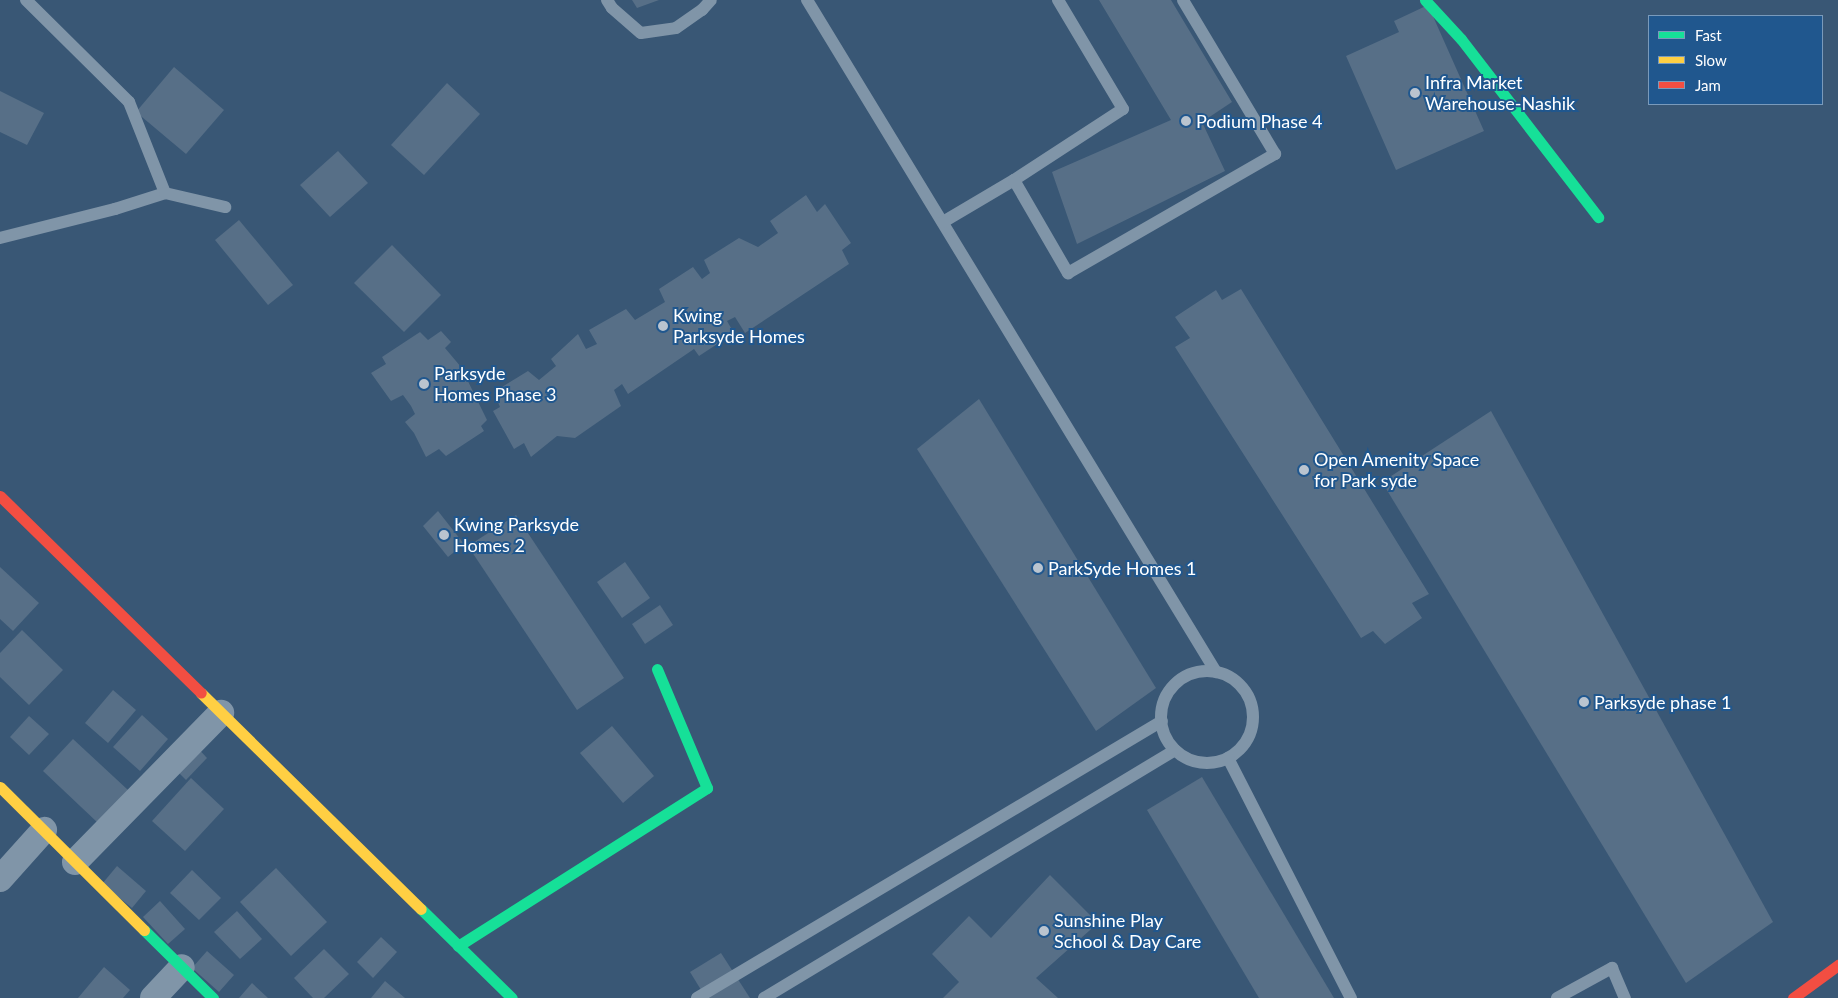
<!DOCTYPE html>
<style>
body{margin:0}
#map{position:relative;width:1838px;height:998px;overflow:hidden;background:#395775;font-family:Lato,sans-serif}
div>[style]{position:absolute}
.building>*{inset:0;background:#576f87}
.lane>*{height:12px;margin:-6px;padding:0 6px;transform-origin:6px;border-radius:6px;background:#8095a8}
.lane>.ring{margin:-6px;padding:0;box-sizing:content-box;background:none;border:12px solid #8095a8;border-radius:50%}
.street>*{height:26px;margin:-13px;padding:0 13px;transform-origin:13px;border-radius:13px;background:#8095a8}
.fast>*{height:11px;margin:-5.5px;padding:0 5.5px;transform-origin:5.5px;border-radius:5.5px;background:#16e098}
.slow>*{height:11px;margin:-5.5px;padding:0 5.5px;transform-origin:5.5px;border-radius:5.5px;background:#ffcf43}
.jam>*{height:11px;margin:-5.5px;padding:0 5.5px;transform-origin:5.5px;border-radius:5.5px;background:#f24e42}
.dots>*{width:14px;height:14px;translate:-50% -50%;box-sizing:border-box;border:2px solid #20578e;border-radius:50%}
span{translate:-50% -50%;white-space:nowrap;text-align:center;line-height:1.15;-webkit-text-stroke:4px #20578e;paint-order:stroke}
.poi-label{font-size:18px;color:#fff}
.left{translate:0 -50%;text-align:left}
.legend{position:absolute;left:1648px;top:15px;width:175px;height:90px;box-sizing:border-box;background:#20578e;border:1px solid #799abb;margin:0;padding:6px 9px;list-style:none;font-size:15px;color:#fff}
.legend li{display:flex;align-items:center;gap:10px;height:25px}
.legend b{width:25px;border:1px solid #799abb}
</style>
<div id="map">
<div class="building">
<i style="clip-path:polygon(632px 0,659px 0,637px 8px)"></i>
<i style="clip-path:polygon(1099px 0,1171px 0,1232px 102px,1202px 122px,1225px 171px,1077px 244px,1052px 172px,1171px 120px)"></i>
<i style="clip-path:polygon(1428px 5px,1484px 131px,1396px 170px,1346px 56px,1399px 32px,1394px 21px)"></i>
<i style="clip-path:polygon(174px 67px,224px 110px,186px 154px,136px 112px)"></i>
<i style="clip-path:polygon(447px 83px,480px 114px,424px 175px,391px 145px)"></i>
<i style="clip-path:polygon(0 91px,44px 113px,27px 145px,0 132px)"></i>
<i style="clip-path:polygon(338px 151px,368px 183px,330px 217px,300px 185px)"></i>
<i style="clip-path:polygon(806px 195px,817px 212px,825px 204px,851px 243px,842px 250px,849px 264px,745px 333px,735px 317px,727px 321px,734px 333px,699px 356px,694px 349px,628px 394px,622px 384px,614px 390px,621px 406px,575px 438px,557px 436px,531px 457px,524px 443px,514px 449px,493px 411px,500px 407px,494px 392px,528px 371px,539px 380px,556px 366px,551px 359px,578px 334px,586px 349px,597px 344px,589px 330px,626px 309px,635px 320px,665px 302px,659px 289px,693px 267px,702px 279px,710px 273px,704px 260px,739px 238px,758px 247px,778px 233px,770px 221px)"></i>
<i style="clip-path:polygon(239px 220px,293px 285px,268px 305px,215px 240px)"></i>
<i style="clip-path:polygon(392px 245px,441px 295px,404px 332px,354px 283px)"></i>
<i style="clip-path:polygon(1241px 289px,1429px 594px,1412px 603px,1422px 618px,1385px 644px,1373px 631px,1361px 638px,1175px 347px,1190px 338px,1175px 317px,1216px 290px,1222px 300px)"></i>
<i style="clip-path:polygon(441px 331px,451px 342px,445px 348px,461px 367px,487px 420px,481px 426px,484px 431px,446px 456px,439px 449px,426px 457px,414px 433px,405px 422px,415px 414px,411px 406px,403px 395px,391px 401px,371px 373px,386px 364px,382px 357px,420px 332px,428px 340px)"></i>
<i style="clip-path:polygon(979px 399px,1156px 688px,1096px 731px,917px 449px)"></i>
<i style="clip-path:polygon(1491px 411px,1773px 922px,1686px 983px,1382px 482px)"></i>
<i style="clip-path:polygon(438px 511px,464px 544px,448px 557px,423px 526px)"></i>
<i style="clip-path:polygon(516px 515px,624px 678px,577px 710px,468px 546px)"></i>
<i style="clip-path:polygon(625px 562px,650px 598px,622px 618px,597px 582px)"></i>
<i style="clip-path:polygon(0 567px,39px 603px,13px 631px,0 619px)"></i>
<i style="clip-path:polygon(660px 605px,673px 625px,645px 644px,632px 624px)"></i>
<i style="clip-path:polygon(22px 630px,63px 670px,29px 705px,0 677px,0 653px)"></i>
<i style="clip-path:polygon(113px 690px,136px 710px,108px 743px,85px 723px)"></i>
<i style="clip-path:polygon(142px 715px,168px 739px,140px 771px,113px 747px)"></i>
<i style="clip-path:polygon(29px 716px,49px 734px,29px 755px,10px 737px)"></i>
<i style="clip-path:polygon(612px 726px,654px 776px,623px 803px,580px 753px)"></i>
<i style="clip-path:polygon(73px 739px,128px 790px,98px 823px,43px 771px)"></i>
<i style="clip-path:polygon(195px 745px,207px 758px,186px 780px,173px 767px)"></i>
<i style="clip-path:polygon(1202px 777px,1334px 998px,1259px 998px,1147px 810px)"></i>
<i style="clip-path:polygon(191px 778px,224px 809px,185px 851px,152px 821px)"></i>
<i style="clip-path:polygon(117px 866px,146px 891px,132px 908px,102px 884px)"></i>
<i style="clip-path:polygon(276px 868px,327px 922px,291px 956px,240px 902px)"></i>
<i style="clip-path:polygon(192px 870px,221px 898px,199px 920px,170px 893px)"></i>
<i style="clip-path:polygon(1050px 875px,1098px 923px,1036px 978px,1058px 998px,943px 998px,959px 982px,932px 954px,969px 916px,991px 938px)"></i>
<i style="clip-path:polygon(160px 901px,185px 929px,168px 944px,143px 917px)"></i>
<i style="clip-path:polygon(237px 911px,262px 939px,240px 959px,214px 932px)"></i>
<i style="clip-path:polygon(381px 937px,397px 952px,373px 978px,357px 962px)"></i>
<i style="clip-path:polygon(324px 949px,349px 974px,324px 998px,313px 998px,294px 978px)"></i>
<i style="clip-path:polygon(207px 951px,234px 975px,219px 992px,192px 968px)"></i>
<i style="clip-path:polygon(721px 953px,750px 998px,706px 998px,690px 972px)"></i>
<i style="clip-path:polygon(104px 967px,130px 990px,123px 998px,78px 998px)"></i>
<i style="clip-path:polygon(385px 981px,405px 998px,371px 998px)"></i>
<i style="clip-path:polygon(252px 983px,268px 998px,239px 998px)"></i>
</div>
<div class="lane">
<i style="left:26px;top:0;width:145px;rotate:44.7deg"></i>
<i style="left:129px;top:102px;width:98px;rotate:68.4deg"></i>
<i style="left:607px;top:0;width:9px;rotate:58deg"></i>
<i style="left:612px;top:8px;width:38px;rotate:41deg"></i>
<i style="left:641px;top:33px;width:35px;rotate:-8deg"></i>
<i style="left:676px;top:28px;width:32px;rotate:-35deg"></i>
<i style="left:702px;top:10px;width:13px;rotate:-48deg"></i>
<i style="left:807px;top:0;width:787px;rotate:58.67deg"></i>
<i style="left:1014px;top:180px;width:130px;rotate:-33.1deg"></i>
<i style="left:1123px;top:109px;width:127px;rotate:-120.8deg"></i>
<i style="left:943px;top:222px;width:82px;rotate:-30.6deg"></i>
<i style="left:1014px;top:180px;width:108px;rotate:59.9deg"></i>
<i style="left:1068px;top:273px;width:239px;rotate:-29.9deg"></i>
<i style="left:1275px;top:154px;width:179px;rotate:-120.9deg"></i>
<i style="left:0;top:238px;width:119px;rotate:-14.2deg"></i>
<i style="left:115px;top:209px;width:52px;rotate:-17.7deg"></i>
<i style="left:165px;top:193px;width:62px;rotate:13.1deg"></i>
<i class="ring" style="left:1161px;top:671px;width:80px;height:80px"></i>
<i style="left:1228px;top:758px;width:270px;rotate:62.9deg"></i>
<i style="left:697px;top:998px;width:541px;rotate:-30.78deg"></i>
<i style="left:764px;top:998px;width:480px;rotate:-31.1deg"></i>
<i style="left:1557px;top:998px;width:63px;rotate:-28.6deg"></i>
<i style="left:1612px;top:968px;width:33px;rotate:67deg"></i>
</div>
<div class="street">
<i style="left:75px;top:862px;width:209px;rotate:-45.6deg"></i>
<i style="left:0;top:879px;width:66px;rotate:-48.1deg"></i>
<i style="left:153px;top:998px;width:42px;rotate:-46.9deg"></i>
</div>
<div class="fast">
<i style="left:1425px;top:0;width:53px;rotate:47.3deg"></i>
<i style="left:1461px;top:39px;width:225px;rotate:52.4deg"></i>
<i style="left:421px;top:909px;width:127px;rotate:44.4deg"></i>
<i style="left:144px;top:930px;width:97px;rotate:44.6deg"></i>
<i style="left:458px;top:946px;width:295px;rotate:-32.4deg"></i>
<i style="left:707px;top:788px;width:129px;rotate:-112.8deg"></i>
</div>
<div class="slow">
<i style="left:201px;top:693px;width:308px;rotate:44.5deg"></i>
<i style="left:0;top:787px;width:203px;rotate:44.8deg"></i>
</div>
<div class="jam">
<i style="left:0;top:496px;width:281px;rotate:44.4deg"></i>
<i style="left:1793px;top:998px;width:56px;rotate:-36.3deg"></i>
</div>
<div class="dots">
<i style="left:1415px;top:93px;background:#bac4cf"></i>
<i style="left:1186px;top:121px;background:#bac4cf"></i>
<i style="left:663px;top:326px;background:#bac4cf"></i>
<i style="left:424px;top:384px;background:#bac4cf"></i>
<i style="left:1304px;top:470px;background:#bac4cf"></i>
<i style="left:444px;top:535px;background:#bac4cf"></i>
<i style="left:1038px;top:568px;background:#bac4cf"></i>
<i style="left:1584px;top:702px;background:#bac4cf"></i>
<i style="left:1044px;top:931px;background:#bac4cf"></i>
</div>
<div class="poi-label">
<span class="left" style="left:1425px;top:93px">Infra Market<br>Warehouse-Nashik</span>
<span class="left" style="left:1196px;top:121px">Podium Phase 4</span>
<span class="left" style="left:673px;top:326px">Kwing<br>Parksyde Homes</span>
<span class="left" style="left:434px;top:384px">Parksyde<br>Homes Phase 3</span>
<span class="left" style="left:1314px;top:470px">Open Amenity Space<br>for Park syde</span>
<span class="left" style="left:454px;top:535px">Kwing Parksyde<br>Homes 2</span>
<span class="left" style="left:1048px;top:568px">ParkSyde Homes 1</span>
<span class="left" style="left:1594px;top:702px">Parksyde phase 1</span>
<span class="left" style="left:1054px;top:931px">Sunshine Play<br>School &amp; Day Care</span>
</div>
<ul class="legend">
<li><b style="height:6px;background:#16e098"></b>Fast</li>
<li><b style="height:6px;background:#ffcf43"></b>Slow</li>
<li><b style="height:6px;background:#f24e42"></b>Jam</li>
</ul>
</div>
